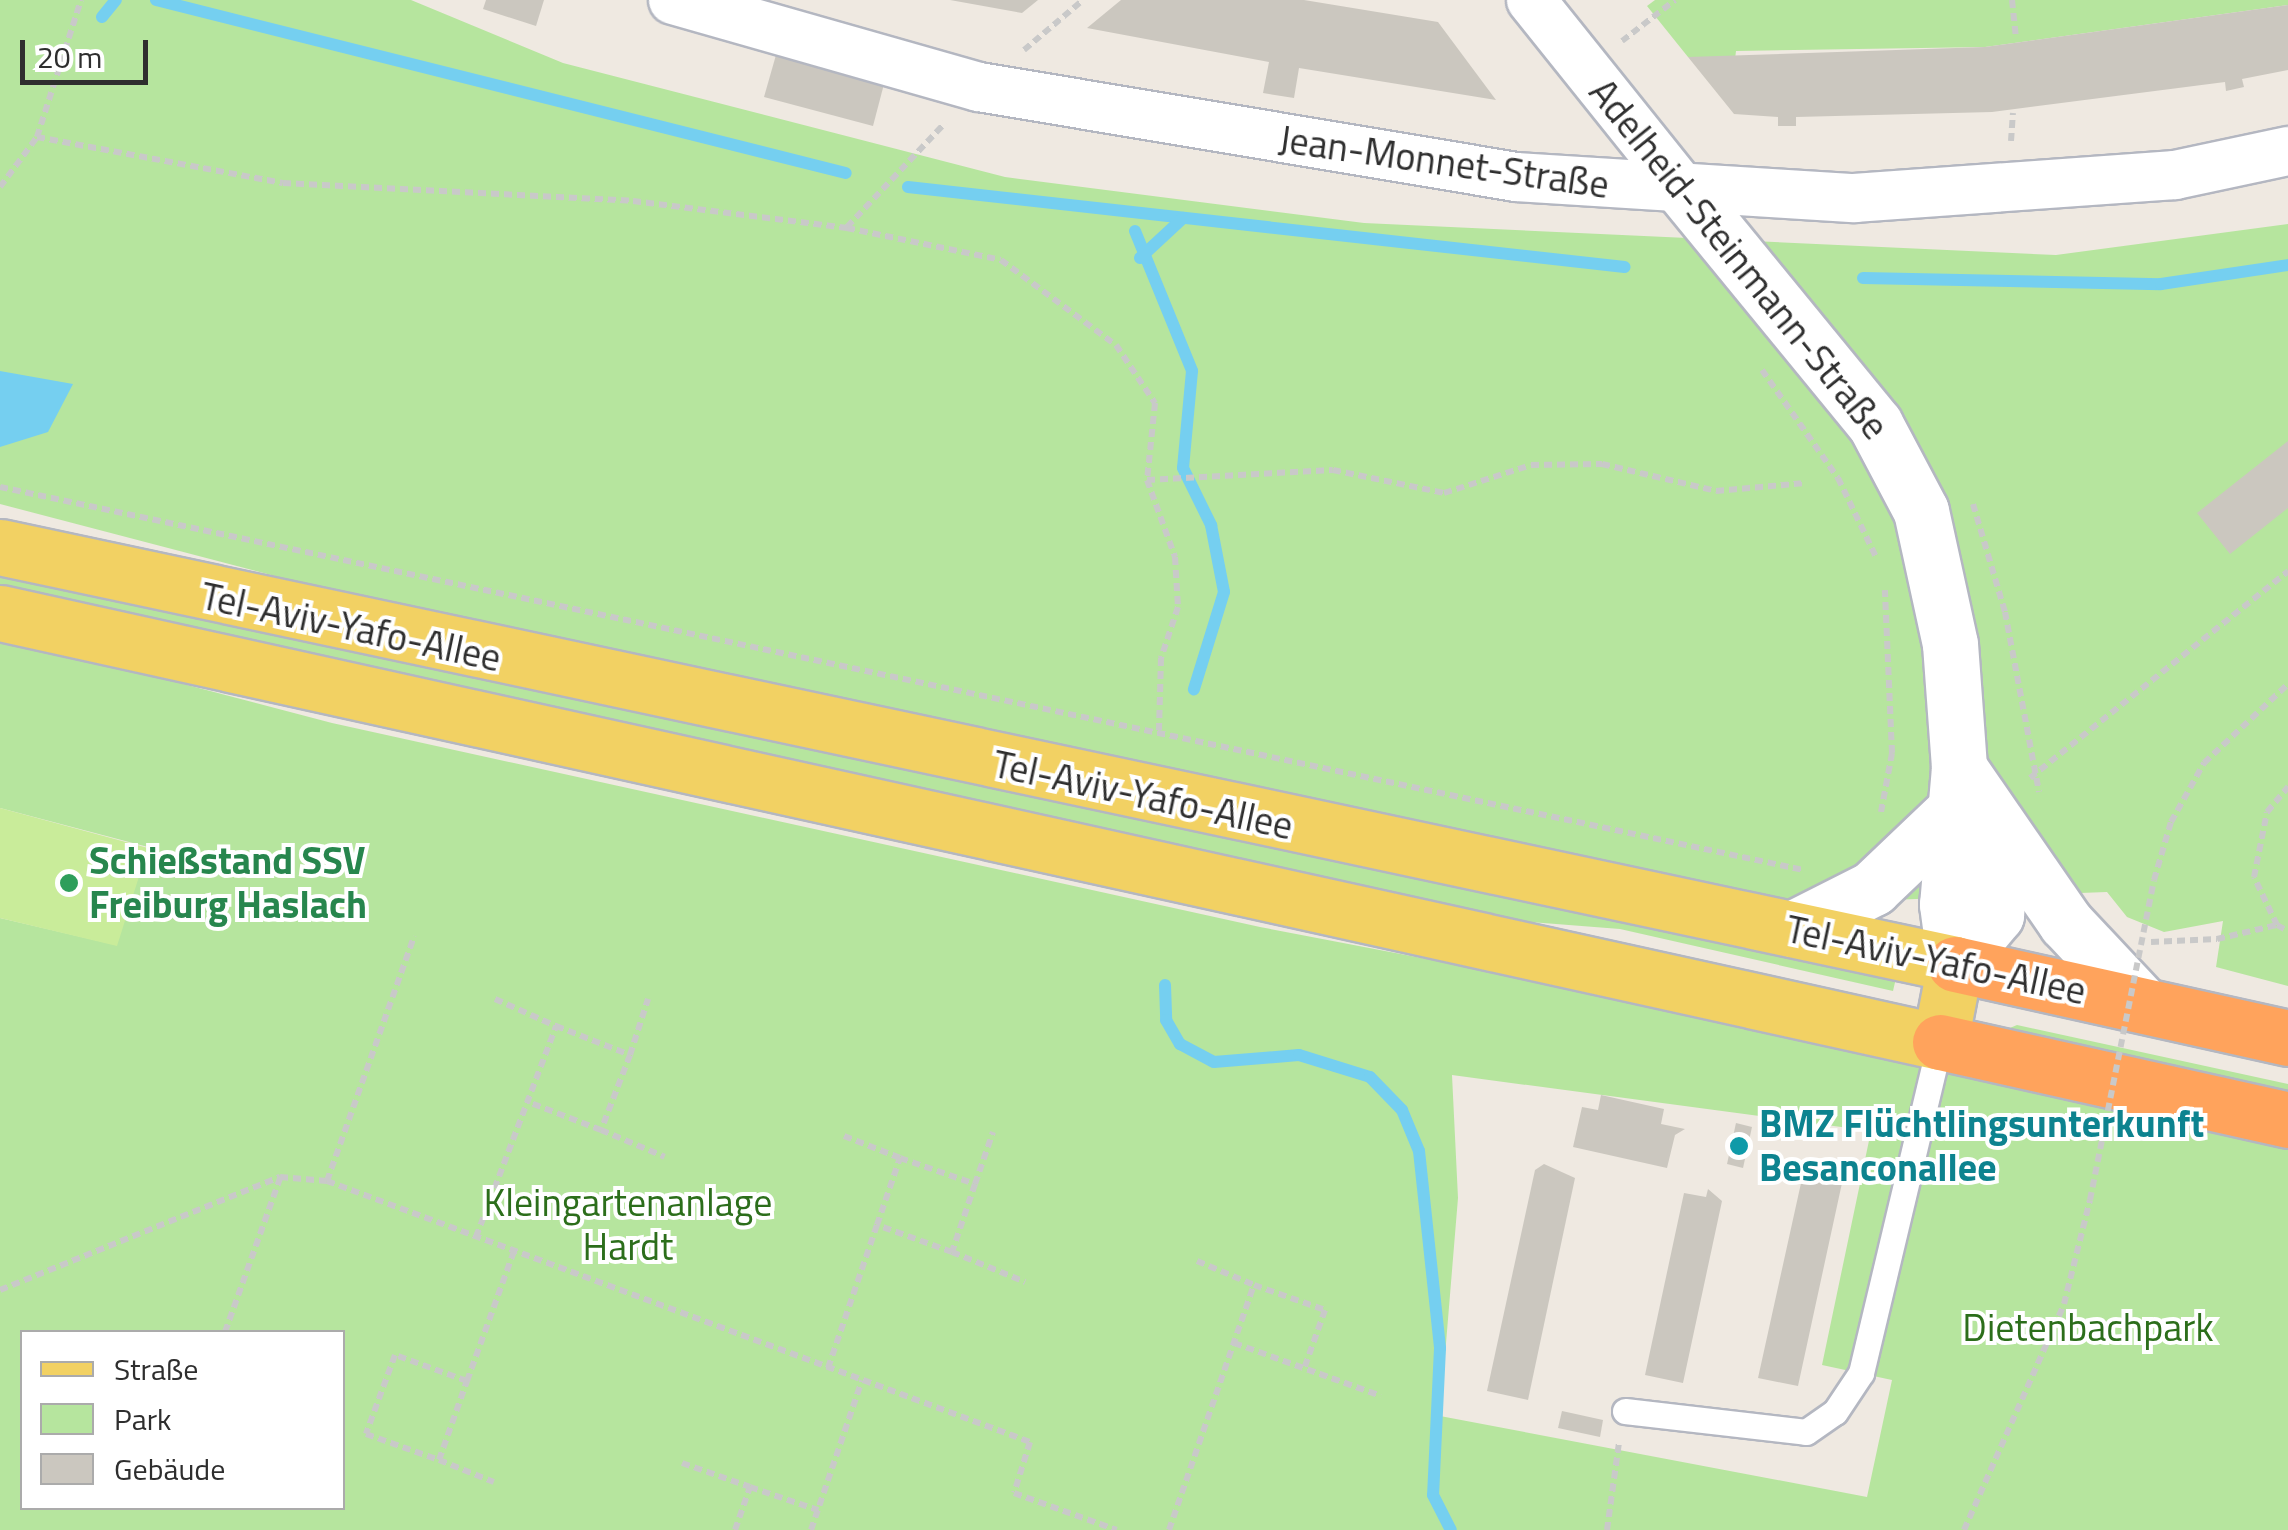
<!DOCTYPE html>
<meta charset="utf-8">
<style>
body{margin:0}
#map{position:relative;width:2288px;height:1530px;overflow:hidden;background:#efe9e1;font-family:"Titillium Web",sans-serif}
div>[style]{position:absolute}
.green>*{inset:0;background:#b6e59e}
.pitch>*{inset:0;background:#c9ec9a}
.water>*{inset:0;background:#75cff0}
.stream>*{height:12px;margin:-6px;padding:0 6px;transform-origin:6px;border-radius:6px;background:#75cff0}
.building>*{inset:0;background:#cbc7bf}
.path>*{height:6px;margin-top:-3px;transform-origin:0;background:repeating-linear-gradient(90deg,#c9c9c9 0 8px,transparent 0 13px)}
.roads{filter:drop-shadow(2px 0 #b4b7c1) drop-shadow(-2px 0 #b4b7c1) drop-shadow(0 2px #b4b7c1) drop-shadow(0 -2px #b4b7c1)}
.lane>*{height:25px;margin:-12.5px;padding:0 12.5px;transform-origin:12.5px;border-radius:12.5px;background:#fff}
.street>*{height:48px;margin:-24px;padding:0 24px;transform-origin:24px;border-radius:24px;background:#fff}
.secondary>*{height:55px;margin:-27.5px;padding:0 27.5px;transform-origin:27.5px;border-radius:27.5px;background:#fff}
.primary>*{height:55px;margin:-27.5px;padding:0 27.5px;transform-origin:27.5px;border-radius:27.5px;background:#f2d163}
.highway>*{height:55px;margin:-27.5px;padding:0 27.5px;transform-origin:27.5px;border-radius:27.5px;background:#ffa35c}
.path-bridge>*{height:6px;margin-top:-3px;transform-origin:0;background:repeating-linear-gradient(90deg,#c9c9c9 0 8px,transparent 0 13px)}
.dots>*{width:28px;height:28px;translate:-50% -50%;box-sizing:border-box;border:5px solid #fff;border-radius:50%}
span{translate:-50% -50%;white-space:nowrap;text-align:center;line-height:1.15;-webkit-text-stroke:8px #fff;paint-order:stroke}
.street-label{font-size:38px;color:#2e2e2e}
.leisure-label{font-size:38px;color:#27864d;font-weight:700}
.left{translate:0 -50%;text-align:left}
.culture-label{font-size:38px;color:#0d838f;font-weight:700}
.park-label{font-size:38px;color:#2c6e1b}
.legend{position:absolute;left:20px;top:1330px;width:325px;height:180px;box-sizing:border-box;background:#fff;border:2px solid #ababab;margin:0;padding:12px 18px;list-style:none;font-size:30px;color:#2e2e2e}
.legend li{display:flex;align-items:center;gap:20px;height:50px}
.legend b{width:50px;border:2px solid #ababab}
.scale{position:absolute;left:20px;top:40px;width:128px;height:45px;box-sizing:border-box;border:5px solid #2e2e2e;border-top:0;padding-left:12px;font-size:30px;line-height:35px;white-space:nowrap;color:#2e2e2e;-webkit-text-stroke:8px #fff;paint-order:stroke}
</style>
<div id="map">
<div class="green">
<i style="clip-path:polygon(0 0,411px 0,563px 63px,1005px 177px,1364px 223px,2056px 255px,2288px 224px,2288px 986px,2216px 967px,2223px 921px,2164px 932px,2127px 917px,2107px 892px,1775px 904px,344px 594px,0 504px)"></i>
<i style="clip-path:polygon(1655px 0,2288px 0,2288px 5px,1985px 47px,1736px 51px,1735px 59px,1688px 57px,1647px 6px)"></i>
<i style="clip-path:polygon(0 561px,1896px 978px,1893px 991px,1620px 929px,1479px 918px,0 587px)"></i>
<i style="clip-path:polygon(evenodd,0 636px,332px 723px,1260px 927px,1796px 1030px,1878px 1057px,2288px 1144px,2288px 1530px,0 1530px,0 918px,116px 945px,148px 847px,0 808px,0 636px,1452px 1075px,1871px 1131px,1822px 1365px,1892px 1380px,1867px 1497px,1440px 1416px,1458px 1198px,1452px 1075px,0 636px,22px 1332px,342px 1332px,342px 1508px,22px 1508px,22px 1332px)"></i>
<i style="clip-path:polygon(2017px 1025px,2288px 1084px,2288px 1100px,2005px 1030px)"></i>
</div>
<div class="pitch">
<i style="clip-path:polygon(0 808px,148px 848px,117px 946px,0 918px)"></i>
</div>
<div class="water">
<i style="clip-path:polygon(0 371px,73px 384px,48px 432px,0 447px)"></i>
</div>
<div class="stream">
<i style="left:156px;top:0;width:711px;rotate:14.08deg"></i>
<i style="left:102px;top:17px;width:22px;rotate:-51deg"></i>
<i style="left:908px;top:187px;width:721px;rotate:6.37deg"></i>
<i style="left:1135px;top:231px;width:151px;rotate:67.8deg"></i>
<i style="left:1192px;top:371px;width:97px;rotate:95.3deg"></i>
<i style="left:1183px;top:468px;width:64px;rotate:63.8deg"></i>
<i style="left:1211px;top:525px;width:68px;rotate:79deg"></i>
<i style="left:1224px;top:592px;width:102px;rotate:107.2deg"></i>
<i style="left:1140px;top:258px;width:59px;rotate:-42.9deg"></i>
<i style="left:1863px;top:278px;width:298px;rotate:1.2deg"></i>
<i style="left:2161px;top:284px;width:128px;rotate:-8.5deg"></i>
<i style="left:1165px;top:985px;width:35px;rotate:88deg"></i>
<i style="left:1166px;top:1020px;width:28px;rotate:60deg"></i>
<i style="left:1180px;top:1044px;width:38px;rotate:28deg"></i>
<i style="left:1214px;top:1062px;width:85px;rotate:-4.7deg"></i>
<i style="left:1299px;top:1055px;width:74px;rotate:17.2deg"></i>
<i style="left:1370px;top:1077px;width:46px;rotate:45.9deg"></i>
<i style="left:1402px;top:1110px;width:44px;rotate:67.5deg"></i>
<i style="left:1419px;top:1151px;width:198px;rotate:83.9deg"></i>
<i style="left:1440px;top:1348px;width:147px;rotate:92.7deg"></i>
<i style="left:1433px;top:1495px;width:39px;rotate:63deg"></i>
</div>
<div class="building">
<i style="clip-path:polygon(486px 0,544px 0,536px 26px,483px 9px)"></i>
<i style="clip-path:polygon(950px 0,1038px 0,1022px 13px)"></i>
<i style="clip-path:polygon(1121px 0,1304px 0,1438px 22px,1496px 100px,1299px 68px,1294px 98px,1263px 93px,1269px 62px,1087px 28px)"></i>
<i style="clip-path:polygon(2288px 5px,2288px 70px,2242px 79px,2244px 87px,2226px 91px,2225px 82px,1992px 112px,1796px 117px,1796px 126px,1778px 126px,1778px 117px,1734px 114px,1688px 57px,1985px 47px)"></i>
<i style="clip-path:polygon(776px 55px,884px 84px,873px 126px,764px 97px)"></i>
<i style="clip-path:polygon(2288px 441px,2288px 508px,2230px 554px,2197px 513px)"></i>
<i style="clip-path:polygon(1601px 1095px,1664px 1109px,1661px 1124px,1685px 1129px,1675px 1135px,1667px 1168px,1573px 1147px,1582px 1107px,1598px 1110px)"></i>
<i style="clip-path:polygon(1736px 1123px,1752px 1127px,1743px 1168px,1727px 1164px)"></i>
<i style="clip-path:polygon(1544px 1164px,1575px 1178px,1528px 1400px,1487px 1391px,1535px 1170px)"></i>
<i style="clip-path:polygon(1824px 1171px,1842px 1183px,1798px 1386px,1758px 1378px,1803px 1174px,1823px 1179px)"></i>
<i style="clip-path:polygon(1708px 1189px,1722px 1201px,1683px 1383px,1645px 1375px,1684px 1193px,1706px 1197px)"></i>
<i style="clip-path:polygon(1562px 1411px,1603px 1420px,1600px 1437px,1558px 1428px)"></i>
</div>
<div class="path">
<i style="left:2012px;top:0;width:39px;rotate:84deg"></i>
<i style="left:1622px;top:41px;width:67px;rotate:-37.7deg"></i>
<i style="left:1024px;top:50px;width:77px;rotate:-40.3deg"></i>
<i style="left:37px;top:137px;width:250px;rotate:10.6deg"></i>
<i style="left:283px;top:183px;width:350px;rotate:2.9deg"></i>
<i style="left:633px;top:201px;width:216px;rotate:7.2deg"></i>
<i style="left:847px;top:228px;width:157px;rotate:11.7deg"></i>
<i style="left:1001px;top:260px;width:143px;rotate:36.5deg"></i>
<i style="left:1116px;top:345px;width:70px;rotate:56.1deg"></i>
<i style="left:1155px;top:403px;width:77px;rotate:95.9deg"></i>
<i style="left:1147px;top:480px;width:82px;rotate:70deg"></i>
<i style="left:1175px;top:557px;width:50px;rotate:86.6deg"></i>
<i style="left:1178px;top:607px;width:54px;rotate:108.4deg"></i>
<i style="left:1161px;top:658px;width:72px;rotate:91.6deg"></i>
<i style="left:2011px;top:141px;width:28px;rotate:-86deg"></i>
<i style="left:0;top:187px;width:62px;rotate:-53.5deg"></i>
<i style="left:37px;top:137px;width:144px;rotate:-72.2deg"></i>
<i style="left:847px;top:227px;width:143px;rotate:-46.7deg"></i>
<i style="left:1762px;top:370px;width:132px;rotate:54.9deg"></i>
<i style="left:1838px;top:478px;width:90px;rotate:64.3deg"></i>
<i style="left:1147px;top:480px;width:186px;rotate:-3.1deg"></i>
<i style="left:1333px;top:470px;width:113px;rotate:11.7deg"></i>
<i style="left:1444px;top:493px;width:91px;rotate:-17.8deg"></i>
<i style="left:1531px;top:465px;width:71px;rotate:-0.8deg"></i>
<i style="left:1602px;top:464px;width:117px;rotate:13.3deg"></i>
<i style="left:1716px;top:491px;width:89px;rotate:-5.1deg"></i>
<i style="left:0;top:487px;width:1843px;rotate:11.99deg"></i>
<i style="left:1973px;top:504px;width:113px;rotate:73.5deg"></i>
<i style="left:2005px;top:612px;width:183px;rotate:79.3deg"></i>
<i style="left:2030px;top:778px;width:331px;rotate:-38.7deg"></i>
<i style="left:1881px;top:812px;width:60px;rotate:-79.4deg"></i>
<i style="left:1892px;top:753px;width:163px;rotate:-92.5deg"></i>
<i style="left:2154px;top:880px;width:60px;rotate:-73.7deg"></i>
<i style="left:2171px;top:822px;width:68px;rotate:-60.8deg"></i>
<i style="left:2204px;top:763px;width:115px;rotate:-43.2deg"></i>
<i style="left:2277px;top:925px;width:53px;rotate:-115.6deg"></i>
<i style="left:2254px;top:877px;width:66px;rotate:-78.7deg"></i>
<i style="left:2267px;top:812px;width:33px;rotate:-50deg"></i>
<i style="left:2151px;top:942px;width:66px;rotate:-2.6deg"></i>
<i style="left:2217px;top:939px;width:62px;rotate:-13.1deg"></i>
<i style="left:2277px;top:925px;width:13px;rotate:29deg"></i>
<i style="left:495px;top:999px;width:67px;rotate:23.9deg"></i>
<i style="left:630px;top:1055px;width:59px;rotate:-72.2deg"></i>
<i style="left:601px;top:1130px;width:69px;rotate:22.9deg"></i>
<i style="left:844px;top:1136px;width:60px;rotate:21.4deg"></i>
<i style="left:327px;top:1181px;width:260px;rotate:-70.4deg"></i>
<i style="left:975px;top:1184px;width:55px;rotate:-70.9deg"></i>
<i style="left:476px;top:1237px;width:226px;rotate:-69.2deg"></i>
<i style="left:556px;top:1026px;width:79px;rotate:21.4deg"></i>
<i style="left:630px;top:1055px;width:80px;rotate:111.1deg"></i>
<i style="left:601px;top:1130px;width:78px;rotate:-159deg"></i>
<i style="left:952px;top:1252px;width:79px;rotate:22.3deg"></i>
<i style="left:1197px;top:1261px;width:62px;rotate:22.8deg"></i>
<i style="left:0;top:1290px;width:302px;rotate:-22deg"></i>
<i style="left:280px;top:1177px;width:47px;rotate:4.9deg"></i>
<i style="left:327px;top:1181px;width:750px;rotate:20.37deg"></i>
<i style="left:1030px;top:1442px;width:53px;rotate:107.4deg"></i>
<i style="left:1014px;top:1493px;width:109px;rotate:19.8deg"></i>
<i style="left:225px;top:1332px;width:164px;rotate:-70.3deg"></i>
<i style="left:1234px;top:1343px;width:156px;rotate:19.8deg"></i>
<i style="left:828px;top:1368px;width:151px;rotate:-71.1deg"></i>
<i style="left:877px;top:1225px;width:71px;rotate:-71.1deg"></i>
<i style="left:900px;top:1158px;width:79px;rotate:19.1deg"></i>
<i style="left:975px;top:1184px;width:72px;rotate:108.7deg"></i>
<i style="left:952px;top:1252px;width:80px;rotate:-160.2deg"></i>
<i style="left:467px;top:1381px;width:77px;rotate:-160.1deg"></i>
<i style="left:395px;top:1355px;width:84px;rotate:110.2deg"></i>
<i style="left:366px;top:1434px;width:77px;rotate:19.6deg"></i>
<i style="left:439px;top:1460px;width:84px;rotate:-70.5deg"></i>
<i style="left:467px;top:1381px;width:138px;rotate:-70.1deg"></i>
<i style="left:439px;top:1460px;width:59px;rotate:21.8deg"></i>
<i style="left:682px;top:1463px;width:72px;rotate:19.4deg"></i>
<i style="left:735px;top:1530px;width:46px;rotate:-70.8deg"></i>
<i style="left:750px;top:1487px;width:72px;rotate:18.7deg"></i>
<i style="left:811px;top:1530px;width:158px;rotate:-71.2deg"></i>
<i style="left:1169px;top:1530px;width:259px;rotate:-70.9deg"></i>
<i style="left:1254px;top:1285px;width:75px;rotate:19.4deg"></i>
<i style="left:1325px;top:1310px;width:63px;rotate:109.6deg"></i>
<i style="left:1607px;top:1530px;width:89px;rotate:-82.2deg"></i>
<i style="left:1964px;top:1530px;width:247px;rotate:-66.1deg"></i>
<i style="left:2064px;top:1304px;width:107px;rotate:-76deg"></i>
</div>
<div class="roads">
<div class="lane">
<i style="left:1625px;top:1411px;width:182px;rotate:6.6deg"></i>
<i style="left:1806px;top:1432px;width:35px;rotate:-35deg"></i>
<i style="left:1835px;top:1412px;width:47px;rotate:-56.3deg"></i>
<i style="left:1861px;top:1373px;width:340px;rotate:-76.6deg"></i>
</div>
<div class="street">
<i style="left:673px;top:0;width:318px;rotate:15.9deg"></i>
<i style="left:979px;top:87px;width:544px;rotate:9.51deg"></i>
<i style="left:1516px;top:177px;width:339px;rotate:3.6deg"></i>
<i style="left:1854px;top:198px;width:322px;rotate:-4.1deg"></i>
<i style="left:2175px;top:175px;width:116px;rotate:-12deg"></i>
<i style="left:1531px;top:0;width:246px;rotate:51.3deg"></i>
</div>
<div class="secondary">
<i style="left:1685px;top:192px;width:300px;rotate:50.7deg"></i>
<i style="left:1875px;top:424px;width:98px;rotate:62.1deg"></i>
<i style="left:1921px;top:511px;width:136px;rotate:77.7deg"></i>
<i style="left:1950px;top:644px;width:124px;rotate:85.8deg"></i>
<i style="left:1959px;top:768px;width:137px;rotate:95deg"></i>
<i style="left:1947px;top:904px;width:61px;rotate:82.4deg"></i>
<i style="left:1959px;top:768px;width:188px;rotate:55.4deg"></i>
<i style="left:2066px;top:923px;width:110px;rotate:46.8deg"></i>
<i style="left:1792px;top:929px;width:91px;rotate:-26.8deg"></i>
<i style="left:1873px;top:888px;width:116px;rotate:-43.6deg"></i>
<i style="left:1955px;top:964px;width:64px;rotate:-50.1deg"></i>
<i style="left:1996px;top:915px;width:82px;rotate:-85.1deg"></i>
</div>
<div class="primary">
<i style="left:0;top:547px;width:1999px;rotate:12.04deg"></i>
<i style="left:1955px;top:964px;width:79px;rotate:100.9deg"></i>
<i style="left:1940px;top:1042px;width:1987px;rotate:-167.53deg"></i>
</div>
<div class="highway">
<i style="left:1955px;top:964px;width:341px;rotate:12.5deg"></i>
<i style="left:1940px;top:1042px;width:357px;rotate:12.6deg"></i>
</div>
</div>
<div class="path-bridge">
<i style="left:2090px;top:1200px;width:326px;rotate:-78.7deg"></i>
</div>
<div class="dots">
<i style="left:69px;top:883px;background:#2e9e5b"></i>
<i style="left:1739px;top:1146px;background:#0f9aa8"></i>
</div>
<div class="street-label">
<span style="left:1444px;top:162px;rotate:8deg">Jean-Monnet-Straße</span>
<span style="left:1739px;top:259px;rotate:51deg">Adelheid-Steinmann-Straße</span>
<span style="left:351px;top:627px;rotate:12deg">Tel-Aviv-Yafo-Allee</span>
<span style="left:1143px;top:795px;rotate:12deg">Tel-Aviv-Yafo-Allee</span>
<span style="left:1936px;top:960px;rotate:12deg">Tel-Aviv-Yafo-Allee</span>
</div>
<div class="leisure-label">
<span class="left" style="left:89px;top:883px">Schießstand SSV<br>Freiburg Haslach</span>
</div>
<div class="culture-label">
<span class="left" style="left:1759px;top:1146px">BMZ Flüchtlingsunterkunft<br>Besanconallee</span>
</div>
<div class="park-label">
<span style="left:628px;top:1225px">Kleingartenanlage<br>Hardt</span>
<span style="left:2088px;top:1328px">Dietenbachpark</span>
</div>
<ul class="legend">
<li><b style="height:12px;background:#f2d163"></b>Straße</li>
<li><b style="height:28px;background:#b6e59e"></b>Park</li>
<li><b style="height:28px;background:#cbc7bf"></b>Gebäude</li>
</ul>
<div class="scale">20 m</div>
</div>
